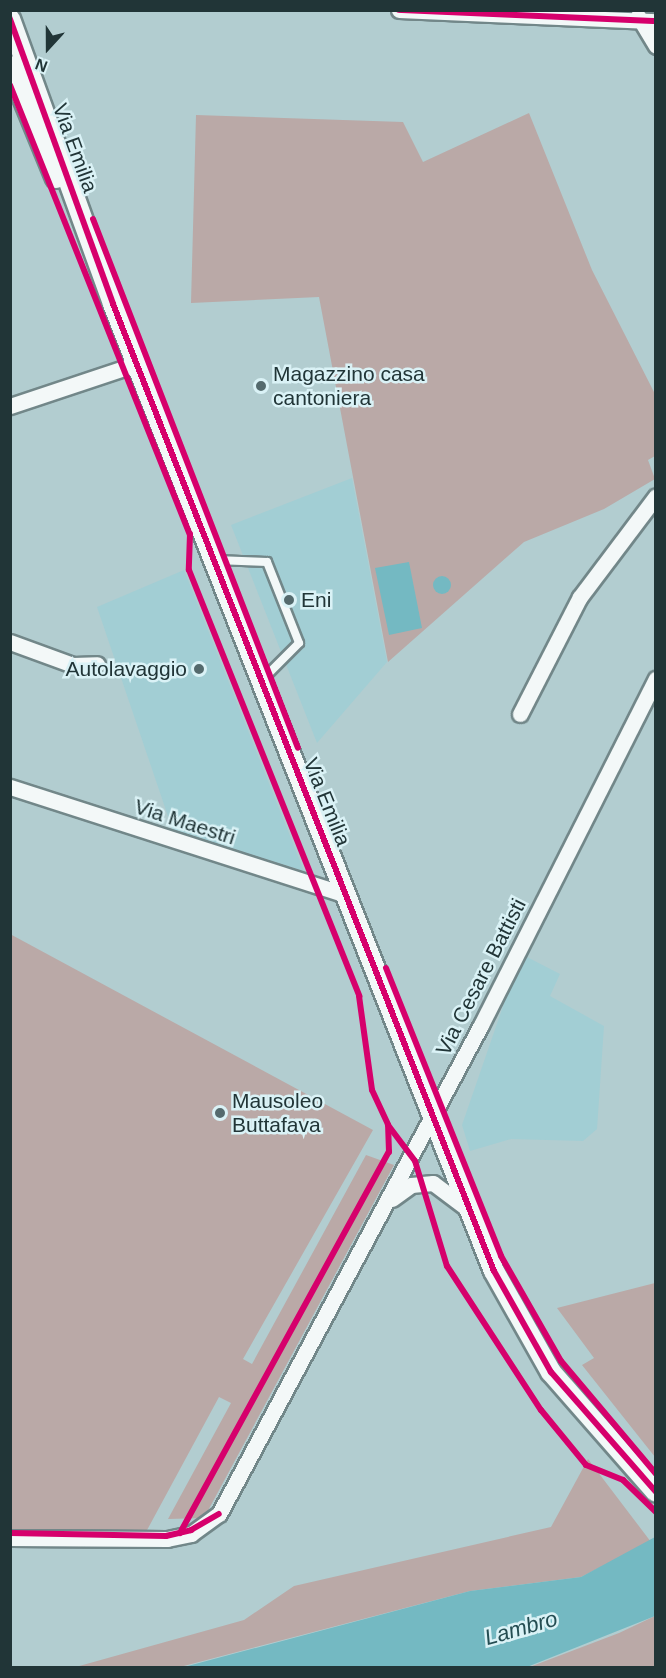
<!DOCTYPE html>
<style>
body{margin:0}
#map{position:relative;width:666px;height:1678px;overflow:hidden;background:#b2cdd0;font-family:Arial,sans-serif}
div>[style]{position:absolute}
.built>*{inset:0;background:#a2ced4}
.green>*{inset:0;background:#baa9a7}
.water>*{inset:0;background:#74b9c2}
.round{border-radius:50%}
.roads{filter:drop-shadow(2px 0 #728789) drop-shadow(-2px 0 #728789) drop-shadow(0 2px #728789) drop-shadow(0 -2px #728789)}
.service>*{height:8px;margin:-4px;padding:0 4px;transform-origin:4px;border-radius:4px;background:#f3f8f8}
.minor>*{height:15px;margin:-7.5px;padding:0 7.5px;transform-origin:7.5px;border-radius:7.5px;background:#f3f8f8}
.tertiary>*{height:20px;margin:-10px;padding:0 10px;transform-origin:10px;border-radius:10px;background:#f3f8f8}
.cycleway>*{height:6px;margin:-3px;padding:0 3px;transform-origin:3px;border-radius:3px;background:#d6006c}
.dots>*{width:16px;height:16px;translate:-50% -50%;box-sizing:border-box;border:3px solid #daf2f6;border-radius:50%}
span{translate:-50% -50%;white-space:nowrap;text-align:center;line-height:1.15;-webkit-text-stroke:5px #daf2f6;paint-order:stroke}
.street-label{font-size:21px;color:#213537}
.poi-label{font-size:21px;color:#213537}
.left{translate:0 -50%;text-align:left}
.right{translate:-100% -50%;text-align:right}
.water-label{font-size:22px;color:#244d52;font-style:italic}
.frame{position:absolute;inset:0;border:12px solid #213537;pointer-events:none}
.north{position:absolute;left:18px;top:18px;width:60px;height:60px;-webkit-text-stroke:4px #daf2f6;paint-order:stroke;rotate:201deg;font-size:16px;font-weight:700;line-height:24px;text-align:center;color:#213537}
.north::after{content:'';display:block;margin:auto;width:21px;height:27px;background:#213537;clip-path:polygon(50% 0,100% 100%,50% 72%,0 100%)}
</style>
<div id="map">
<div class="built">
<i style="clip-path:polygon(352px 478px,387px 662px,317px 743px,231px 525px)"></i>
<i style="clip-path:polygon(184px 570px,304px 871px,173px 831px,97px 607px)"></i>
<i style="clip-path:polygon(521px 954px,560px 974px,550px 996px,604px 1026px,597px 1129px,583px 1141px,511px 1139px,470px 1151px,462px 1125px)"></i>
</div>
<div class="green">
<i style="clip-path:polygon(529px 113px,592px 270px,655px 394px,655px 456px,648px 460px,655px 479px,604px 509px,524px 542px,388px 662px,319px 297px,191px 303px,196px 115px,403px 122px,423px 162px)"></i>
<i style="clip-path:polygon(10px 934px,373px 1130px,243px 1359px,252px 1364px,366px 1155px,394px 1165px,204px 1518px,168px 1519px,231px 1403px,219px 1397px,146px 1532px,11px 1530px)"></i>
<i style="clip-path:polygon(655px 1283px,656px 1283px,655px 1457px,582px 1365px,594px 1358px,557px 1308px)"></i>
<i style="clip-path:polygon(588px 1459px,651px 1542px,581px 1577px,470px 1591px,180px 1667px,72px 1668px,244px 1620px,294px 1586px,551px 1527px)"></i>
<i style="clip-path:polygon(655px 1616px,655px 1667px,527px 1668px,619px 1633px)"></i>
</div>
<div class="water">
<i style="clip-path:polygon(409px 562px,422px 628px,389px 635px,375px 568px)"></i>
<i class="round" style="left:433px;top:576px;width:18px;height:18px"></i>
<i style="clip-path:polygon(655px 1537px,655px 1616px,527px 1667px,184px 1667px,470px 1591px,581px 1577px)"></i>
</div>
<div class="roads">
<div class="service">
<i style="left:216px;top:560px;width:51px;rotate:2.2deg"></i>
<i style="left:267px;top:562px;width:87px;rotate:68.4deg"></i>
<i style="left:299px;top:643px;width:51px;rotate:135deg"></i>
</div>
<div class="minor">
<i style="left:399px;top:10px;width:257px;rotate:2.5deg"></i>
<i style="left:638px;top:16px;width:35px;rotate:59deg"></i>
<i style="left:10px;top:406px;width:133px;rotate:-18.4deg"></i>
<i style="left:10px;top:642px;width:67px;rotate:20.1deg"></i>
<i style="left:73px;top:665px;width:24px;rotate:-2deg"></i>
<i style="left:520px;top:714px;width:131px;rotate:-62.9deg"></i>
<i style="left:580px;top:597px;width:126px;rotate:-53deg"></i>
<i style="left:10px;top:787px;width:354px;rotate:17.8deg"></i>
<i style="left:392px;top:1199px;width:24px;rotate:-36deg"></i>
<i style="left:411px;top:1185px;width:22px;rotate:-5deg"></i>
<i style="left:433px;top:1183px;width:40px;rotate:37deg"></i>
<i style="left:10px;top:1538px;width:157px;rotate:0.4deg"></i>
<i style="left:167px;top:1539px;width:25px;rotate:-12deg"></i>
<i style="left:191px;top:1534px;width:34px;rotate:-36deg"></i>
<i style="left:219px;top:1514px;width:555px;rotate:-61.82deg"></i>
<i style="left:481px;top:1025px;width:388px;rotate:-63.2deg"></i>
</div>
<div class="tertiary">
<i style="left:10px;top:19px;width:303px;rotate:70.1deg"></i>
<i style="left:113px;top:304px;width:1039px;rotate:68.5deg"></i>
<i style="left:494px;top:1271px;width:116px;rotate:60.6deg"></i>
<i style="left:551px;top:1372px;width:159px;rotate:48.8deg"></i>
<i style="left:10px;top:66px;width:121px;rotate:67.7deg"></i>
</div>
</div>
<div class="cycleway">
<i style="left:399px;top:10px;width:257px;rotate:2.5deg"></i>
<i style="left:10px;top:19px;width:303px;rotate:70.1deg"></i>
<i style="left:113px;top:304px;width:1039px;rotate:68.5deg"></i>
<i style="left:494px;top:1271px;width:116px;rotate:60.6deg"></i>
<i style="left:551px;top:1372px;width:159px;rotate:48.8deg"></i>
<i style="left:10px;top:85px;width:484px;rotate:68.2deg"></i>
<i style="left:190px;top:534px;width:36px;rotate:92deg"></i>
<i style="left:189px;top:570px;width:459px;rotate:68.2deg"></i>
<i style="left:359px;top:996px;width:95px;rotate:82.1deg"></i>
<i style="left:372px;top:1090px;width:38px;rotate:65deg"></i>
<i style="left:388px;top:1125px;width:45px;rotate:53.1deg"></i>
<i style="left:415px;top:1161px;width:110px;rotate:73.1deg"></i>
<i style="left:447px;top:1266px;width:172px;rotate:56.9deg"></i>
<i style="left:541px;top:1410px;width:71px;rotate:50.7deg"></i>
<i style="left:586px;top:1465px;width:40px;rotate:22deg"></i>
<i style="left:623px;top:1480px;width:46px;rotate:44.1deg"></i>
<i style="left:93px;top:219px;width:567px;rotate:68.82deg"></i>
<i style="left:386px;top:968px;width:310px;rotate:68.2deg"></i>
<i style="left:501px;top:1256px;width:121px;rotate:60.3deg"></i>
<i style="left:561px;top:1361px;width:148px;rotate:49.9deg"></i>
<i style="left:10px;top:1533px;width:156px;rotate:1.1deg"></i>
<i style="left:166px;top:1536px;width:26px;rotate:-13deg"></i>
<i style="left:191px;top:1530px;width:32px;rotate:-30deg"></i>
<i style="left:180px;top:1533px;width:435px;rotate:-61.3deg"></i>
<i style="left:389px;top:1152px;width:27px;rotate:-92deg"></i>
</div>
<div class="dots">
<i style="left:261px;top:386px;background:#546a6d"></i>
<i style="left:289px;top:600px;background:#546a6d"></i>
<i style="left:199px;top:669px;background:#546a6d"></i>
<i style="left:220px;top:1113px;background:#546a6d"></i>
</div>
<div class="street-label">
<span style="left:75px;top:148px;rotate:70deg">Via Emilia</span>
<span style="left:327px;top:802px;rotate:68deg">Via Emilia</span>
<span style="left:185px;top:822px;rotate:18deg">Via Maestri</span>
<span style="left:481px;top:977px;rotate:-63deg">Via Cesare Battisti</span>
</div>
<div class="poi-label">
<span class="left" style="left:273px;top:386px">Magazzino casa<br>cantoniera</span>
<span class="left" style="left:301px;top:600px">Eni</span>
<span class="right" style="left:187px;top:669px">Autolavaggio</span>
<span class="left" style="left:232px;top:1113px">Mausoleo<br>Buttafava</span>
</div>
<div class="water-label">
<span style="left:521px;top:1628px;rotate:-16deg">Lambro</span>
</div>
<div class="frame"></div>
<div class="north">N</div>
</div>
